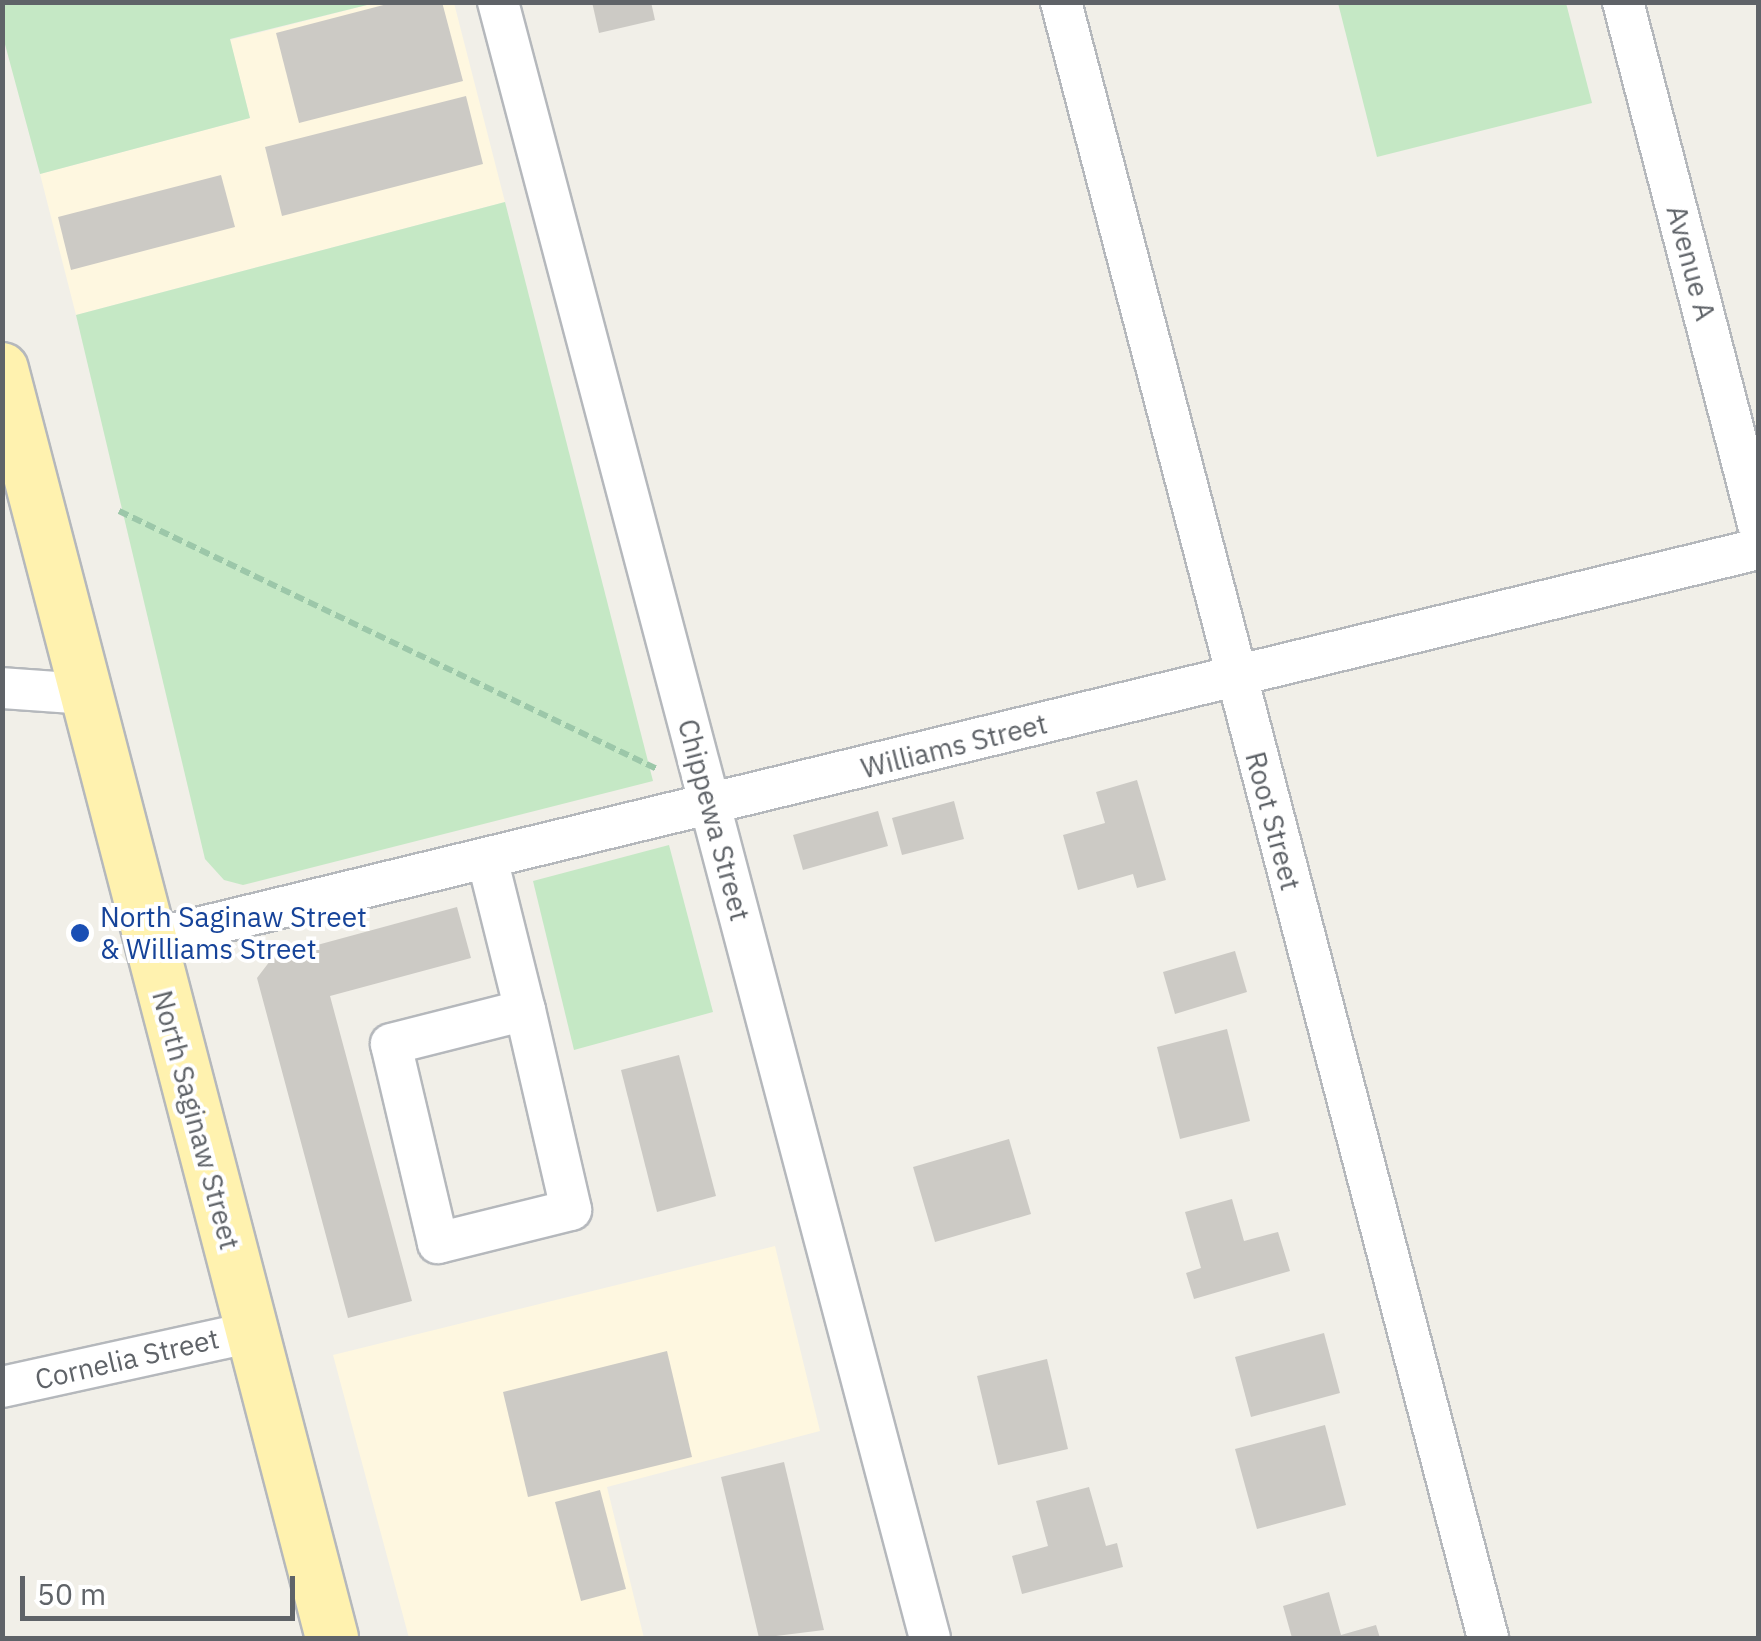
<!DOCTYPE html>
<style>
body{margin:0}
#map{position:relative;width:1761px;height:1641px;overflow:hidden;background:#f1efe8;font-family:"IBM Plex Sans",sans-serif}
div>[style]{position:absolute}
.commercial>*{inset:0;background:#fef7e0}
.green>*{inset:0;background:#c5e8c5}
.building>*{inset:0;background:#cccac5}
.path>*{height:6px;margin-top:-3px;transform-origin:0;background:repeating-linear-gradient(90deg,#9cc7a9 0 10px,transparent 0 15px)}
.roads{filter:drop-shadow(2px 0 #b5b8bc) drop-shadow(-2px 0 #b5b8bc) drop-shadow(0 2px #b5b8bc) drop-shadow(0 -2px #b5b8bc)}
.minor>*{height:40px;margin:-20px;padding:0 20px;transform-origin:20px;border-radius:20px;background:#fff}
.major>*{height:52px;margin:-26px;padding:0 26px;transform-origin:26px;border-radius:26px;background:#fff2af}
.dots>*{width:28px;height:28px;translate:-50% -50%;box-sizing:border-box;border:5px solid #fff;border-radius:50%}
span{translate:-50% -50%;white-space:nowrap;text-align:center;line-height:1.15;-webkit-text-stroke:8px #fff;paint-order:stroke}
.street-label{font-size:28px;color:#5f6368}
.transit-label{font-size:28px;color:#164399}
.left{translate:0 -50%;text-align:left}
.frame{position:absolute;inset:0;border:5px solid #5f6368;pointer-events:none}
.scale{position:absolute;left:20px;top:1576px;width:275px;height:45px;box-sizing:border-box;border:5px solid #5f6368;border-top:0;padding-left:12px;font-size:30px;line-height:35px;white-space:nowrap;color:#5f6368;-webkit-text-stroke:8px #fff;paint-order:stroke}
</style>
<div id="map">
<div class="commercial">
<i style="clip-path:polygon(375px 3px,454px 3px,505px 202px,76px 315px,40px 174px,250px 118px,230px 40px)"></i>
<i style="clip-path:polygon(775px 1246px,820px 1431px,607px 1487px,644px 1638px,409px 1638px,333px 1355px)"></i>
</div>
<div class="green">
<i style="clip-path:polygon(2px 3px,3px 2px,375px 3px,230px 39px,250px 118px,40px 174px,3px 37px)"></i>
<i style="clip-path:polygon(1338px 3px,1566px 3px,1592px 103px,1377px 157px)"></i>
<i style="clip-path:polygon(505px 202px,653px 781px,243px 885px,224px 880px,205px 859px,76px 315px)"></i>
<i style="clip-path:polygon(669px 845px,713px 1012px,574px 1050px,533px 881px)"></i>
</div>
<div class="building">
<i style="clip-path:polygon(395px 2px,442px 2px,463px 81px,299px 123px,276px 33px)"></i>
<i style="clip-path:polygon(592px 2px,651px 2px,655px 20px,599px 33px)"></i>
<i style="clip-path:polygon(466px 96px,483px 164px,282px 216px,265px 147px)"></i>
<i style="clip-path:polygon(221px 175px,235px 227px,71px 270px,58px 217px)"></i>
<i style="clip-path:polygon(1137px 780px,1166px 880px,1137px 888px,1133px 874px,1078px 890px,1063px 835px,1105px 823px,1096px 792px)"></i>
<i style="clip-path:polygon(954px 801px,964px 839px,902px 855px,892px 818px)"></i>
<i style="clip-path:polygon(878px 811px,888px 846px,803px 870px,793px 835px)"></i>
<i style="clip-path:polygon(457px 907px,471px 958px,330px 996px,412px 1301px,348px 1318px,257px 978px,273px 957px)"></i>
<i style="clip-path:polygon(1235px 951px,1247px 992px,1175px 1014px,1163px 972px)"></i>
<i style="clip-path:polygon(1227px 1029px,1250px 1121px,1180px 1139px,1157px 1047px)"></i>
<i style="clip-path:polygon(679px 1055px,716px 1196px,657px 1212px,621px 1070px)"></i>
<i style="clip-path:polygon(1009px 1139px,1031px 1214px,935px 1242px,913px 1167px)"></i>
<i style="clip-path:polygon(1232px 1199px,1244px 1241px,1278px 1232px,1290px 1271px,1194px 1299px,1186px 1273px,1201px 1268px,1185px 1212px)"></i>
<i style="clip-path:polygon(1324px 1333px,1340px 1393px,1251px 1417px,1235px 1357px)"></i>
<i style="clip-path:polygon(667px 1351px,692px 1457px,528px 1497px,503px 1392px)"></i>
<i style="clip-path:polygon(1047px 1359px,1068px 1449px,998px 1465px,977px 1376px)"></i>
<i style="clip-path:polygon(1325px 1425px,1346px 1505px,1257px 1529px,1235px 1449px)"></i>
<i style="clip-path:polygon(784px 1462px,824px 1630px,759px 1638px,721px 1477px)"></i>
<i style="clip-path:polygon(1089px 1487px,1106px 1546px,1117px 1543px,1123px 1567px,1022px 1594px,1012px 1556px,1048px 1546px,1036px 1501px)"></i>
<i style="clip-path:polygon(600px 1490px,626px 1589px,581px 1601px,555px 1502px)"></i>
<i style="clip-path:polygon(1329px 1592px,1341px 1635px,1376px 1625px,1380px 1638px,1292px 1638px,1283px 1606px)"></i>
</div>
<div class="path">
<i style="left:119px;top:511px;width:599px;rotate:25.62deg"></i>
</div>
<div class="roads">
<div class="minor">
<i style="left:498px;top:2px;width:1692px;rotate:75.21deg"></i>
<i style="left:1061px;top:2px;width:1691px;rotate:75.37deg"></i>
<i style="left:1623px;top:2px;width:539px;rotate:75.5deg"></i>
<i style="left:2px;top:688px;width:83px;rotate:4.1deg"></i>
<i style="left:488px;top:862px;width:153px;rotate:76deg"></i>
<i style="left:525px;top:1010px;width:205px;rotate:77deg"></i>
<i style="left:571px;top:1210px;width:137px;rotate:166.1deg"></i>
<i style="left:438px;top:1243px;width:204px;rotate:-103.3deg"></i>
<i style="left:391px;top:1044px;width:138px;rotate:-14.2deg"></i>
<i style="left:148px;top:940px;width:1657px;rotate:-13.65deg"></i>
<i style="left:2px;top:1387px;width:256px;rotate:-12.4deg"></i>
</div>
<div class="major">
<i style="left:2px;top:369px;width:1311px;rotate:75.42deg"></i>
</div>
</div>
<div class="dots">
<i style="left:80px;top:933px;background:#1a4fb4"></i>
</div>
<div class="street-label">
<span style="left:1691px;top:263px;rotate:75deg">Avenue A</span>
<span style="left:954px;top:746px;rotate:-14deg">Williams Street</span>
<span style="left:714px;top:820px;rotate:75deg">Chippewa Street</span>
<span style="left:1273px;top:821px;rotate:75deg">Root Street</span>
<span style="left:196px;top:1120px;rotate:75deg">North Saginaw Street</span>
<span style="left:127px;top:1359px;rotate:-13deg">Cornelia Street</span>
</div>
<div class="transit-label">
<span class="left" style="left:100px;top:933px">North Saginaw Street<br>&amp; Williams Street</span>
</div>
<div class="frame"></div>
<div class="scale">50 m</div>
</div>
